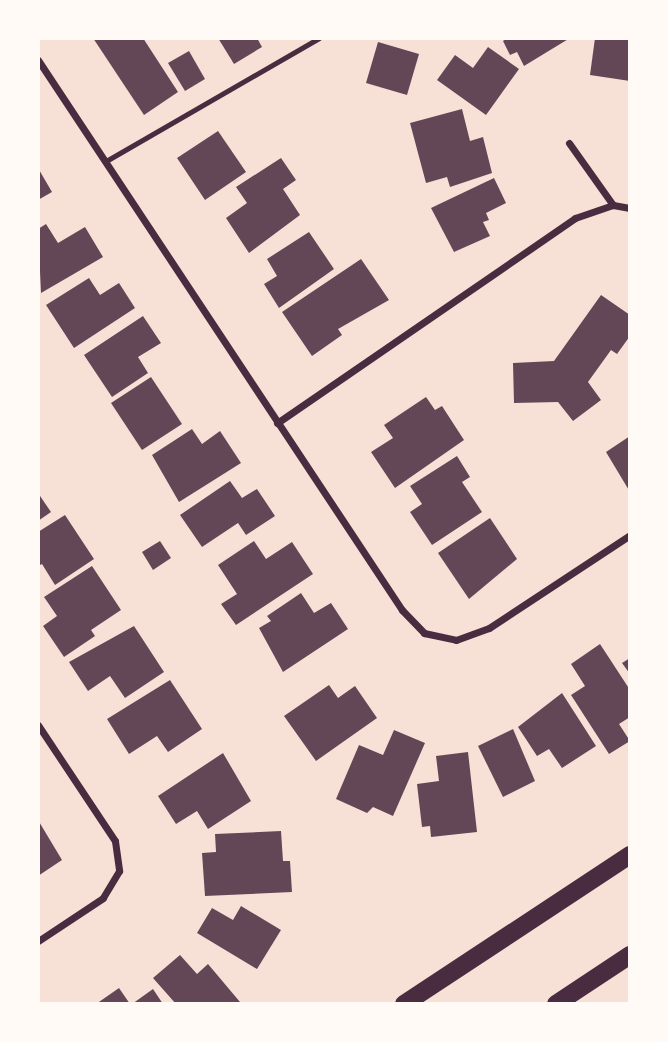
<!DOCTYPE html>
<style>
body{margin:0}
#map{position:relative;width:668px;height:1042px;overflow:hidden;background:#f7e1d7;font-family:"Zilla Slab",serif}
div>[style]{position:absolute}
.building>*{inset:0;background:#644757}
.service>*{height:5px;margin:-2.5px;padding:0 2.5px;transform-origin:2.5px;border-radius:2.5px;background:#4a2c40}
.minor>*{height:7px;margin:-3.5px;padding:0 3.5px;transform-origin:3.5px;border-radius:3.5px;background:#4a2c40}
.primary>*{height:18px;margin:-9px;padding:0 9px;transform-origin:9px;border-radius:9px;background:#4a2c40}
span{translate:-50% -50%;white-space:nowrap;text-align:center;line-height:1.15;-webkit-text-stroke:6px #fffaf5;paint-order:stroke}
.frame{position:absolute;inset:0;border:40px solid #fffaf5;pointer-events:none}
</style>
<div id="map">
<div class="building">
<i style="clip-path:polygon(93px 38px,143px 38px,178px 92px,144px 115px)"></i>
<i style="clip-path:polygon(218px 38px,257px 38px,262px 47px,234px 64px)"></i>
<i style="clip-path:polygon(507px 38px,570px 38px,524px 66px,517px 52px,510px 55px,503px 41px)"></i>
<i style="clip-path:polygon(595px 38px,630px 38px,630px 81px,590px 75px)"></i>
<i style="clip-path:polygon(378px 42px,419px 54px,407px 95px,366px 83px)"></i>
<i style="clip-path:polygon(488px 47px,519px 69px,486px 115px,437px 80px,455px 55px,473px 68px)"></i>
<i style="clip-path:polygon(189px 51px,205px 79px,185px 91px,168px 63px)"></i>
<i style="clip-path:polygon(462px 109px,470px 141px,483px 137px,492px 173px,450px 187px,447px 177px,426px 183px,410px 123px)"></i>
<i style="clip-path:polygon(218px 131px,246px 172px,205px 200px,177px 158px)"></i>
<i style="clip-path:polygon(281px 158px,296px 180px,283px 189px,300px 215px,249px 253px,226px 218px,247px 203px,236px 187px)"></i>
<i style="clip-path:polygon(38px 168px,52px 192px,38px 200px)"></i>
<i style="clip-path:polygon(494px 178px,506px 203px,486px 213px,489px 220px,483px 222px,490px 236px,454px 252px,431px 208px)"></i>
<i style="clip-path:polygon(46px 224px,58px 243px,85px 227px,103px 257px,41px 293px,38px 229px)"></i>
<i style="clip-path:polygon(309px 232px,334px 269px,279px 308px,264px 284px,277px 276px,267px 259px)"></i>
<i style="clip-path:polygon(361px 259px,389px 300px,338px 329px,342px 335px,312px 356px,282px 312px)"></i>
<i style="clip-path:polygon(89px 278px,100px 295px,119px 283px,135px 308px,74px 348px,46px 305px)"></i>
<i style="clip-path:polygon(601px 295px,630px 315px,630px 336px,617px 354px,611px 350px,588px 382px,601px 400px,573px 421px,558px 402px,514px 403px,513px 363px,554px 361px)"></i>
<i style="clip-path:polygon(143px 316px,161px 343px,138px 357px,148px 373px,112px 397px,84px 355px)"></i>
<i style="clip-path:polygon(151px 377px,182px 424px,142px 450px,111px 403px)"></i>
<i style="clip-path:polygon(426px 397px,435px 410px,442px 406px,464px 440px,395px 488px,371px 452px,393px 438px,384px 425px)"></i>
<i style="clip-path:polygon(192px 429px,202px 444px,220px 431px,241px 463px,179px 502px,152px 455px)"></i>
<i style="clip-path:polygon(630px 436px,630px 492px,606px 452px)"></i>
<i style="clip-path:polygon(457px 456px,470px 477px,462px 482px,482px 512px,432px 545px,410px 512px,422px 504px,410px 486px)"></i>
<i style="clip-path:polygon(230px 481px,242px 498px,257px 489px,275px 516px,246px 535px,238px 523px,202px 547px,180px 515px)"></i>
<i style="clip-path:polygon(38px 493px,51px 512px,38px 521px)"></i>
<i style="clip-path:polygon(65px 515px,94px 559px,55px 585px,42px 564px,38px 566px,38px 532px)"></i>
<i style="clip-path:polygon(490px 518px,517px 559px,469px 599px,438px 553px)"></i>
<i style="clip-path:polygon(160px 541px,171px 558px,153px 570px,142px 552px)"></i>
<i style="clip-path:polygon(254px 541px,266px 559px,292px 542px,313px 574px,236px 625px,221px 604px,237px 594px,218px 565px)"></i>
<i style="clip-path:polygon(92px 566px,121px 610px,91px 630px,95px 636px,64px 657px,43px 626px,57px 616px,44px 597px)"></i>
<i style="clip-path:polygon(301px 593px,314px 613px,331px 603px,348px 629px,283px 672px,259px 628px,271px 621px,267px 616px)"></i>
<i style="clip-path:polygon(134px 626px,164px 672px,125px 698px,110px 676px,88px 691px,69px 662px)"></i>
<i style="clip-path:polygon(600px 644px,630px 690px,630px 717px,619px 724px,630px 741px,609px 754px,571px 695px,585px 686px,571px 664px)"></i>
<i style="clip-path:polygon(630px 658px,630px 674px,622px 663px)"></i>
<i style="clip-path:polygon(170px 680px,202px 729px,168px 752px,157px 736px,129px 754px,107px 719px)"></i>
<i style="clip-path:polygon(329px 685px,338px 698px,355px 686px,377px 718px,316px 761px,284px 716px)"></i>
<i style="clip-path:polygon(562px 693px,596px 746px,562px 768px,549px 749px,537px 756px,518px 727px)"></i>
<i style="clip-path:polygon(513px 729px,535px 781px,503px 797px,478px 746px)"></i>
<i style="clip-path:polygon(394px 730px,425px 743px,393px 816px,373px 807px,367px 813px,336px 799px,359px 745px,383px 755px)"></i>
<i style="clip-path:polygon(468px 752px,477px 832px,431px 837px,430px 826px,422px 827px,417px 784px,439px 781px,436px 756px)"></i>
<i style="clip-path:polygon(223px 753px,251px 801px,208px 829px,197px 811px,176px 824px,158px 796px)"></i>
<i style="clip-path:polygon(38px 820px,62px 860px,38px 876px)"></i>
<i style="clip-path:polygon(281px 831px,283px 861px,290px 861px,292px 892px,205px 896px,202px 853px,216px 852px,215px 834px)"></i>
<i style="clip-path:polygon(241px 906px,281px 930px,257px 969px,197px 933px,212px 908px,233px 920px)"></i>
<i style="clip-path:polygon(180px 955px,197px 974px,208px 964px,240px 1002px,176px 1004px,153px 978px)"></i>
<i style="clip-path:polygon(119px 988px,130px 1004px,96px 1004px)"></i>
<i style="clip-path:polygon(153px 989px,163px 1004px,132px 1004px)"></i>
</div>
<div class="service">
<i style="left:106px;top:161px;width:246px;rotate:-30deg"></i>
</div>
<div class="minor">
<i style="left:38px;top:60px;width:660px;rotate:56.5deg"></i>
<i style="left:402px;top:610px;width:32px;rotate:46deg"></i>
<i style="left:424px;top:633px;width:33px;rotate:12deg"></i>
<i style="left:456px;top:640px;width:35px;rotate:-20deg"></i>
<i style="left:489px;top:628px;width:169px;rotate:-33.4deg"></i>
<i style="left:569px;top:143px;width:76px;rotate:54.6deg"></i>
<i style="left:613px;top:205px;width:17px;rotate:10deg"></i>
<i style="left:277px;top:423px;width:362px;rotate:-34.5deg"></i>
<i style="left:575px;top:218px;width:40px;rotate:-18.9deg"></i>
<i style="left:38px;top:725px;width:139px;rotate:56.4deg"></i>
<i style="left:115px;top:841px;width:30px;rotate:82deg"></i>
<i style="left:119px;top:871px;width:31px;rotate:121deg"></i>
<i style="left:103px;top:898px;width:78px;rotate:146.5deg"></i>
</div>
<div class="primary">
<i style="left:404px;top:1004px;width:271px;rotate:-33.4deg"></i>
<i style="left:556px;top:1004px;width:89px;rotate:-33.5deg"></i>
</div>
<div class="frame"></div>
</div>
